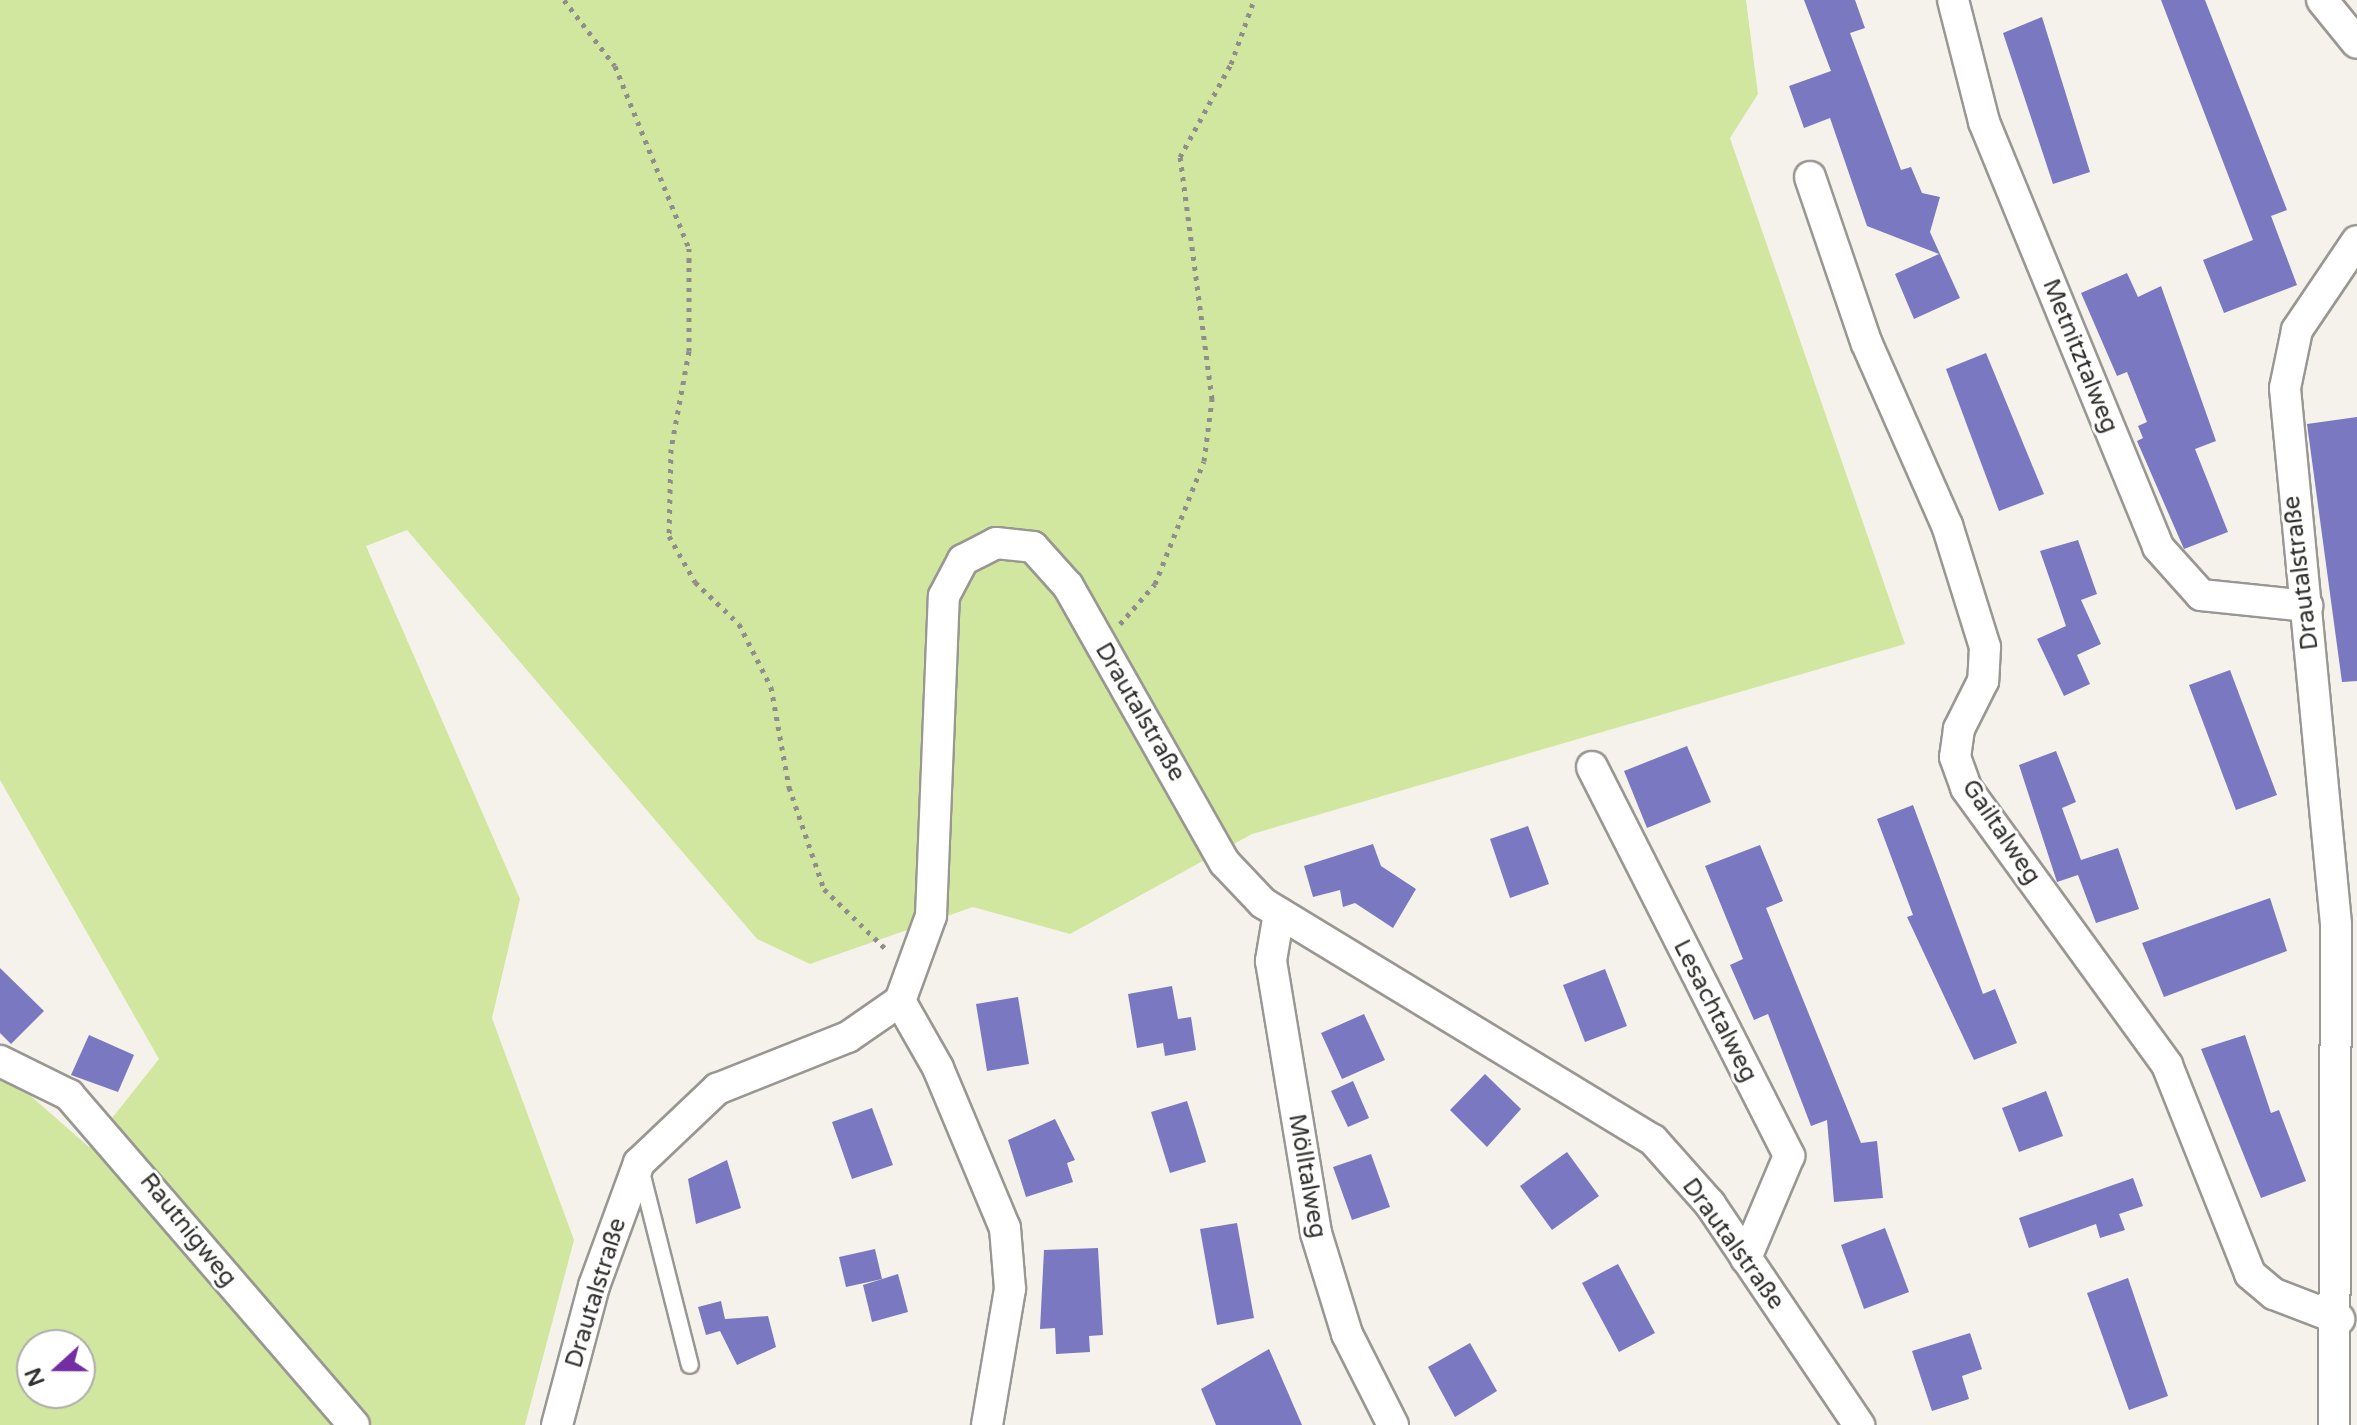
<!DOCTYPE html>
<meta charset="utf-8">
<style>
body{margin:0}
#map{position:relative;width:2357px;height:1425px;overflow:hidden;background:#f5f2ec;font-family:"Varela Round",sans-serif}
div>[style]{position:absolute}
.green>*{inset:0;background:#d1e7a0}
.building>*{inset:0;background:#7a78c0}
.path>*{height:5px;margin-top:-2.5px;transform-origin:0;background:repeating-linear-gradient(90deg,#908e8a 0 4px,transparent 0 10px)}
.roads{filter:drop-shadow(2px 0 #999792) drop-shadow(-2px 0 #999792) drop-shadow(0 2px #999792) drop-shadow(0 -2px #999792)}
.service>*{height:16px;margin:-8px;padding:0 8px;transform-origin:8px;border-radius:8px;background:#fff}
.minor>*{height:30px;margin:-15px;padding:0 15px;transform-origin:15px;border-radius:15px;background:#fff}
span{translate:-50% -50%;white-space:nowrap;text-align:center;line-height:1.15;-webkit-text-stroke:6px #fff;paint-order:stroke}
.street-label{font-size:24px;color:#32312f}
.north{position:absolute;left:16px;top:1329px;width:80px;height:80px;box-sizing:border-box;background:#fff;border:2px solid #adadac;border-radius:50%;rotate:249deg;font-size:22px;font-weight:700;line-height:32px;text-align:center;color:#32312f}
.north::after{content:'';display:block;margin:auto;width:28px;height:36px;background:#722ea2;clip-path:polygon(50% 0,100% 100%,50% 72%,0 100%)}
</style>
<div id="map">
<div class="green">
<i style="clip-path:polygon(evenodd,0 0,1746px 0,1758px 94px,1730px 138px,1905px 644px,1252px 834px,1070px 934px,973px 907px,810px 964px,757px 939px,407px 530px,366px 546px,520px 899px,492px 1018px,574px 1240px,525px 1425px,0 1425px,0 1069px,89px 1147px,159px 1059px,0 780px,0 0,32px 1345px,80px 1345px,80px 1393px,32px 1393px,32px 1345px)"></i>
</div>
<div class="building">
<i style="clip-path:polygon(1804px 0,1855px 0,1865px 28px,1850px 33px,1901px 170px,1911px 167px,1922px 193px,1940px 197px,1930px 232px,1960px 298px,1914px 319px,1895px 274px,1939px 254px,1867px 226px,1830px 118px,1804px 128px,1789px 86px,1831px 71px)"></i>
<i style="clip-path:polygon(2161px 0,2205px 0,2287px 210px,2271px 216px,2297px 285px,2224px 313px,2203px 260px,2253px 240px)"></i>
<i style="clip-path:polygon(2042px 17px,2090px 172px,2053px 184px,2003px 33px)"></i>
<i style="clip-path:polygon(2127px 273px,2138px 297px,2161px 286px,2216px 441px,2195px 449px,2228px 532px,2184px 549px,2137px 441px,2143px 438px,2138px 426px,2147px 422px,2127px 372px,2117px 376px,2081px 293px)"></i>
<i style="clip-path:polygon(1986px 353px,2044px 494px,1999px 511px,1946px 369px)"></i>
<i style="clip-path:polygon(2357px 417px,2357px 681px,2342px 682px,2307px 424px)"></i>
<i style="clip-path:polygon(2078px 540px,2097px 594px,2081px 600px,2101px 644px,2077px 655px,2090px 684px,2064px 696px,2037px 639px,2066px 626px,2040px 551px)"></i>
<i style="clip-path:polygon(2230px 670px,2277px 795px,2236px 810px,2189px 685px)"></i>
<i style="clip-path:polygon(1687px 746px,1711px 802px,1647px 828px,1624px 771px)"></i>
<i style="clip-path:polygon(2056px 751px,2076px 802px,2062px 808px,2081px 860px,2118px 848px,2139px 909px,2096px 923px,2078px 875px,2057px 882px,2019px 765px)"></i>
<i style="clip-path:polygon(1913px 805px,1983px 994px,1995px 989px,2017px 1043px,1974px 1060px,1907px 917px,1913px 915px,1877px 819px)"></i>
<i style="clip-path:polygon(1528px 826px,1549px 884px,1510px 898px,1490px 839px)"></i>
<i style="clip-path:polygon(1373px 844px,1381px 866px,1416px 889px,1393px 928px,1355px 903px,1343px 907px,1340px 890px,1313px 897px,1304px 866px)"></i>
<i style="clip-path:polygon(1760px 845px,1783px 901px,1766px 908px,1861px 1143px,1877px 1141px,1883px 1198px,1834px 1202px,1827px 1120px,1811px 1126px,1768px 1014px,1754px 1020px,1730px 965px,1743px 959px,1705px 866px)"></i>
<i style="clip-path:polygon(2270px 898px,2287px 951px,2164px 997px,2142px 943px)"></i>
<i style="clip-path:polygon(0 968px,44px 1011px,11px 1044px,0 1033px)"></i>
<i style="clip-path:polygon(1605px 969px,1627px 1026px,1585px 1042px,1563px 985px)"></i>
<i style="clip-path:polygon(1172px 986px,1178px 1019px,1191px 1017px,1196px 1050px,1165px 1056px,1163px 1043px,1137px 1048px,1128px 994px)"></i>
<i style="clip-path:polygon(1018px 997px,1029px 1064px,987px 1071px,976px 1004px)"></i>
<i style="clip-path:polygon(1364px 1014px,1385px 1060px,1342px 1079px,1321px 1033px)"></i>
<i style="clip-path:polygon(89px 1035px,134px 1055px,118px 1092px,71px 1075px)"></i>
<i style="clip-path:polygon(2245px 1035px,2271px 1113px,2279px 1110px,2306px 1181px,2261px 1198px,2201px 1049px)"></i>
<i style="clip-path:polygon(1485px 1074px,1521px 1109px,1487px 1147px,1450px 1110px)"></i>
<i style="clip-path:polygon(1353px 1081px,1369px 1118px,1348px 1127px,1331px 1091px)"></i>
<i style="clip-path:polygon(2046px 1091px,2063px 1136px,2019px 1152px,2002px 1108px)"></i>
<i style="clip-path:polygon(1187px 1101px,1206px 1162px,1170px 1173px,1151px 1112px)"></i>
<i style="clip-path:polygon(872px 1108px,893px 1165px,852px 1179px,832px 1122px)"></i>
<i style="clip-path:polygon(1055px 1119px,1075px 1160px,1067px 1163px,1073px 1182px,1026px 1197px,1008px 1140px)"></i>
<i style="clip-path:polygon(1567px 1152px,1599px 1196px,1552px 1230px,1520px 1186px)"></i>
<i style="clip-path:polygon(1371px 1154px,1390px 1207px,1352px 1220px,1333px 1167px)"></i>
<i style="clip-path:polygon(727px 1160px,741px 1208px,696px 1224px,688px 1179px)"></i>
<i style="clip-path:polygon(2133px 1178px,2143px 1206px,2119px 1214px,2125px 1230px,2100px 1238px,2096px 1224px,2029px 1248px,2019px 1218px)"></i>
<i style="clip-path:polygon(1237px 1223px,1254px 1318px,1217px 1325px,1200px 1229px)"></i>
<i style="clip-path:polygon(1885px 1228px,1909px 1292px,1864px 1309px,1841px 1245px)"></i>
<i style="clip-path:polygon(1098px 1248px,1103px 1335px,1089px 1336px,1090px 1352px,1056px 1354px,1055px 1328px,1040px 1329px,1044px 1250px)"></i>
<i style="clip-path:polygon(875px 1249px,882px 1279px,846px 1287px,839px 1257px)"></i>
<i style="clip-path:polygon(1618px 1264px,1655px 1333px,1619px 1352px,1582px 1283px)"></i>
<i style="clip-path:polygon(898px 1274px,908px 1312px,872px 1322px,863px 1285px)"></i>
<i style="clip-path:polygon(2128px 1278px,2168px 1396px,2129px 1410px,2087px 1293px)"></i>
<i style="clip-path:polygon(721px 1301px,725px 1319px,768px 1316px,776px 1347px,737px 1365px,720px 1331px,706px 1335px,698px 1307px)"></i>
<i style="clip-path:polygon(1970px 1333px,1982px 1369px,1962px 1376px,1969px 1399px,1932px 1411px,1912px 1351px)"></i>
<i style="clip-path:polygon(1470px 1343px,1497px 1391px,1455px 1417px,1428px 1367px)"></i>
<i style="clip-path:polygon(1269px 1349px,1302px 1425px,1216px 1425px,1201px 1389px)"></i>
</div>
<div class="path">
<i style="left:564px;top:0;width:83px;rotate:52.3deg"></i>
<i style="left:615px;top:66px;width:196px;rotate:67.9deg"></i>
<i style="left:689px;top:248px;width:103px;rotate:90deg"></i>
<i style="left:689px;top:351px;width:100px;rotate:100.4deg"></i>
<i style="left:671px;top:449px;width:87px;rotate:91.3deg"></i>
<i style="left:669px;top:536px;width:53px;rotate:60.5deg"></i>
<i style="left:695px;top:582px;width:61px;rotate:43.7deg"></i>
<i style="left:739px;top:624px;width:71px;rotate:63.1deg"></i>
<i style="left:771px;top:687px;width:102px;rotate:79.8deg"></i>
<i style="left:789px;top:787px;width:108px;rotate:71.1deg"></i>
<i style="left:824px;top:889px;width:89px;rotate:44.1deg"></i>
<i style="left:1120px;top:624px;width:53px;rotate:-48.8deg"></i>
<i style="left:1155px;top:584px;width:132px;rotate:-68.3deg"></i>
<i style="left:1204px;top:461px;width:63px;rotate:-82.6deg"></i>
<i style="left:1212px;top:399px;width:244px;rotate:-97.5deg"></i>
<i style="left:1180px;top:157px;width:106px;rotate:-61.3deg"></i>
<i style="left:1231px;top:64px;width:68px;rotate:-70.2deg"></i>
</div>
<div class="roads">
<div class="service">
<i style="left:640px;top:1168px;width:203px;rotate:75.8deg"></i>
</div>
<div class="minor">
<i style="left:1953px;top:0;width:126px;rotate:75.7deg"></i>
<i style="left:1984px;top:122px;width:459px;rotate:67.7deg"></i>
<i style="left:2158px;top:547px;width:64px;rotate:48.1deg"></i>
<i style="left:2201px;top:595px;width:107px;rotate:5.9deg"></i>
<i style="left:2322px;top:0;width:55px;rotate:50.9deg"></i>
<i style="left:1810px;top:177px;width:176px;rotate:71.2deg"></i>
<i style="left:1867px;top:344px;width:198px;rotate:66.2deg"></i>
<i style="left:1947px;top:525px;width:128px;rotate:72.7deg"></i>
<i style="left:1985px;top:647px;width:34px;rotate:93deg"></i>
<i style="left:1983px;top:681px;width:54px;rotate:116.6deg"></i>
<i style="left:1959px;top:729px;width:28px;rotate:98deg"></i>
<i style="left:1955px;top:757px;width:33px;rotate:70deg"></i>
<i style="left:1966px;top:788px;width:342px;rotate:54deg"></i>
<i style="left:2167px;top:1065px;width:225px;rotate:68.3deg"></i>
<i style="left:2250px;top:1274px;width:31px;rotate:40deg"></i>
<i style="left:2274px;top:1294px;width:70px;rotate:21deg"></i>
<i style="left:1592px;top:767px;width:436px;rotate:63.1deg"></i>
<i style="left:1789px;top:1156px;width:111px;rotate:112.9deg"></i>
<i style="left:1279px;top:913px;width:49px;rotate:99.5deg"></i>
<i style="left:1271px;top:961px;width:276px;rotate:80.6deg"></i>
<i style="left:1316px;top:1233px;width:106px;rotate:72.9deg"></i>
<i style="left:1347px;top:1334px;width:102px;rotate:63.2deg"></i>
<i style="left:900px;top:1001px;width:77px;rotate:60.4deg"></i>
<i style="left:938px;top:1068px;width:173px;rotate:67.3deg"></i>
<i style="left:1005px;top:1228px;width:61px;rotate:85.3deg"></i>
<i style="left:1010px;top:1289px;width:138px;rotate:99.6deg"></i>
<i style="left:0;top:1061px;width:77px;rotate:26.2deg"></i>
<i style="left:69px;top:1095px;width:436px;rotate:49.2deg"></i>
<i style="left:557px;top:1425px;width:144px;rotate:-75.1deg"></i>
<i style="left:594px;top:1286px;width:131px;rotate:-69.9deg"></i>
<i style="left:639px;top:1163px;width:108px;rotate:-43.5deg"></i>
<i style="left:717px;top:1089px;width:141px;rotate:-21.7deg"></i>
<i style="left:848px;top:1037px;width:63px;rotate:-34.7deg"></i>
<i style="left:900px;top:1001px;width:90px;rotate:-70deg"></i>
<i style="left:931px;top:916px;width:320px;rotate:-87.7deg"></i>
<i style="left:944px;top:596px;width:41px;rotate:-62.2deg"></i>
<i style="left:963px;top:560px;width:37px;rotate:-27deg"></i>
<i style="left:996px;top:543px;width:37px;rotate:6deg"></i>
<i style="left:1033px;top:547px;width:52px;rotate:48.1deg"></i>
<i style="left:1068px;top:586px;width:318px;rotate:60.5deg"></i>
<i style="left:1225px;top:863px;width:55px;rotate:46.5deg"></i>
<i style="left:1263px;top:903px;width:456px;rotate:31.3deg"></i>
<i style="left:1653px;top:1140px;width:86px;rotate:48.3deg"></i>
<i style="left:1710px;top:1204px;width:267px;rotate:56deg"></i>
<i style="left:2334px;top:1425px;width:501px;rotate:-89.77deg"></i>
<i style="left:2336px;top:924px;width:538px;rotate:-95.44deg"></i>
<i style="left:2285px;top:388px;width:59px;rotate:-78.3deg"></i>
<i style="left:2297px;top:330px;width:107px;rotate:-56deg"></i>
</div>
</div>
<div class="street-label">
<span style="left:2080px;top:356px;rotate:68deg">Metnitztalweg</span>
<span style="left:2301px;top:573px;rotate:-97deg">Drautalstraße</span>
<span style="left:1140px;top:712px;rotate:60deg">Drautalstraße</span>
<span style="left:2001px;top:832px;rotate:56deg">Gailtalweg</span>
<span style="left:1715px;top:1011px;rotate:63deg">Lesachtalweg</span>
<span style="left:1307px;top:1176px;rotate:80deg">Mölltalweg</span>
<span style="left:188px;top:1230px;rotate:51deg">Rautnigweg</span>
<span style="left:1733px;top:1244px;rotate:54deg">Drautalstraße</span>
<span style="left:596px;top:1293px;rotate:-73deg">Drautalstraße</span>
</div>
<div class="north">N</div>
</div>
